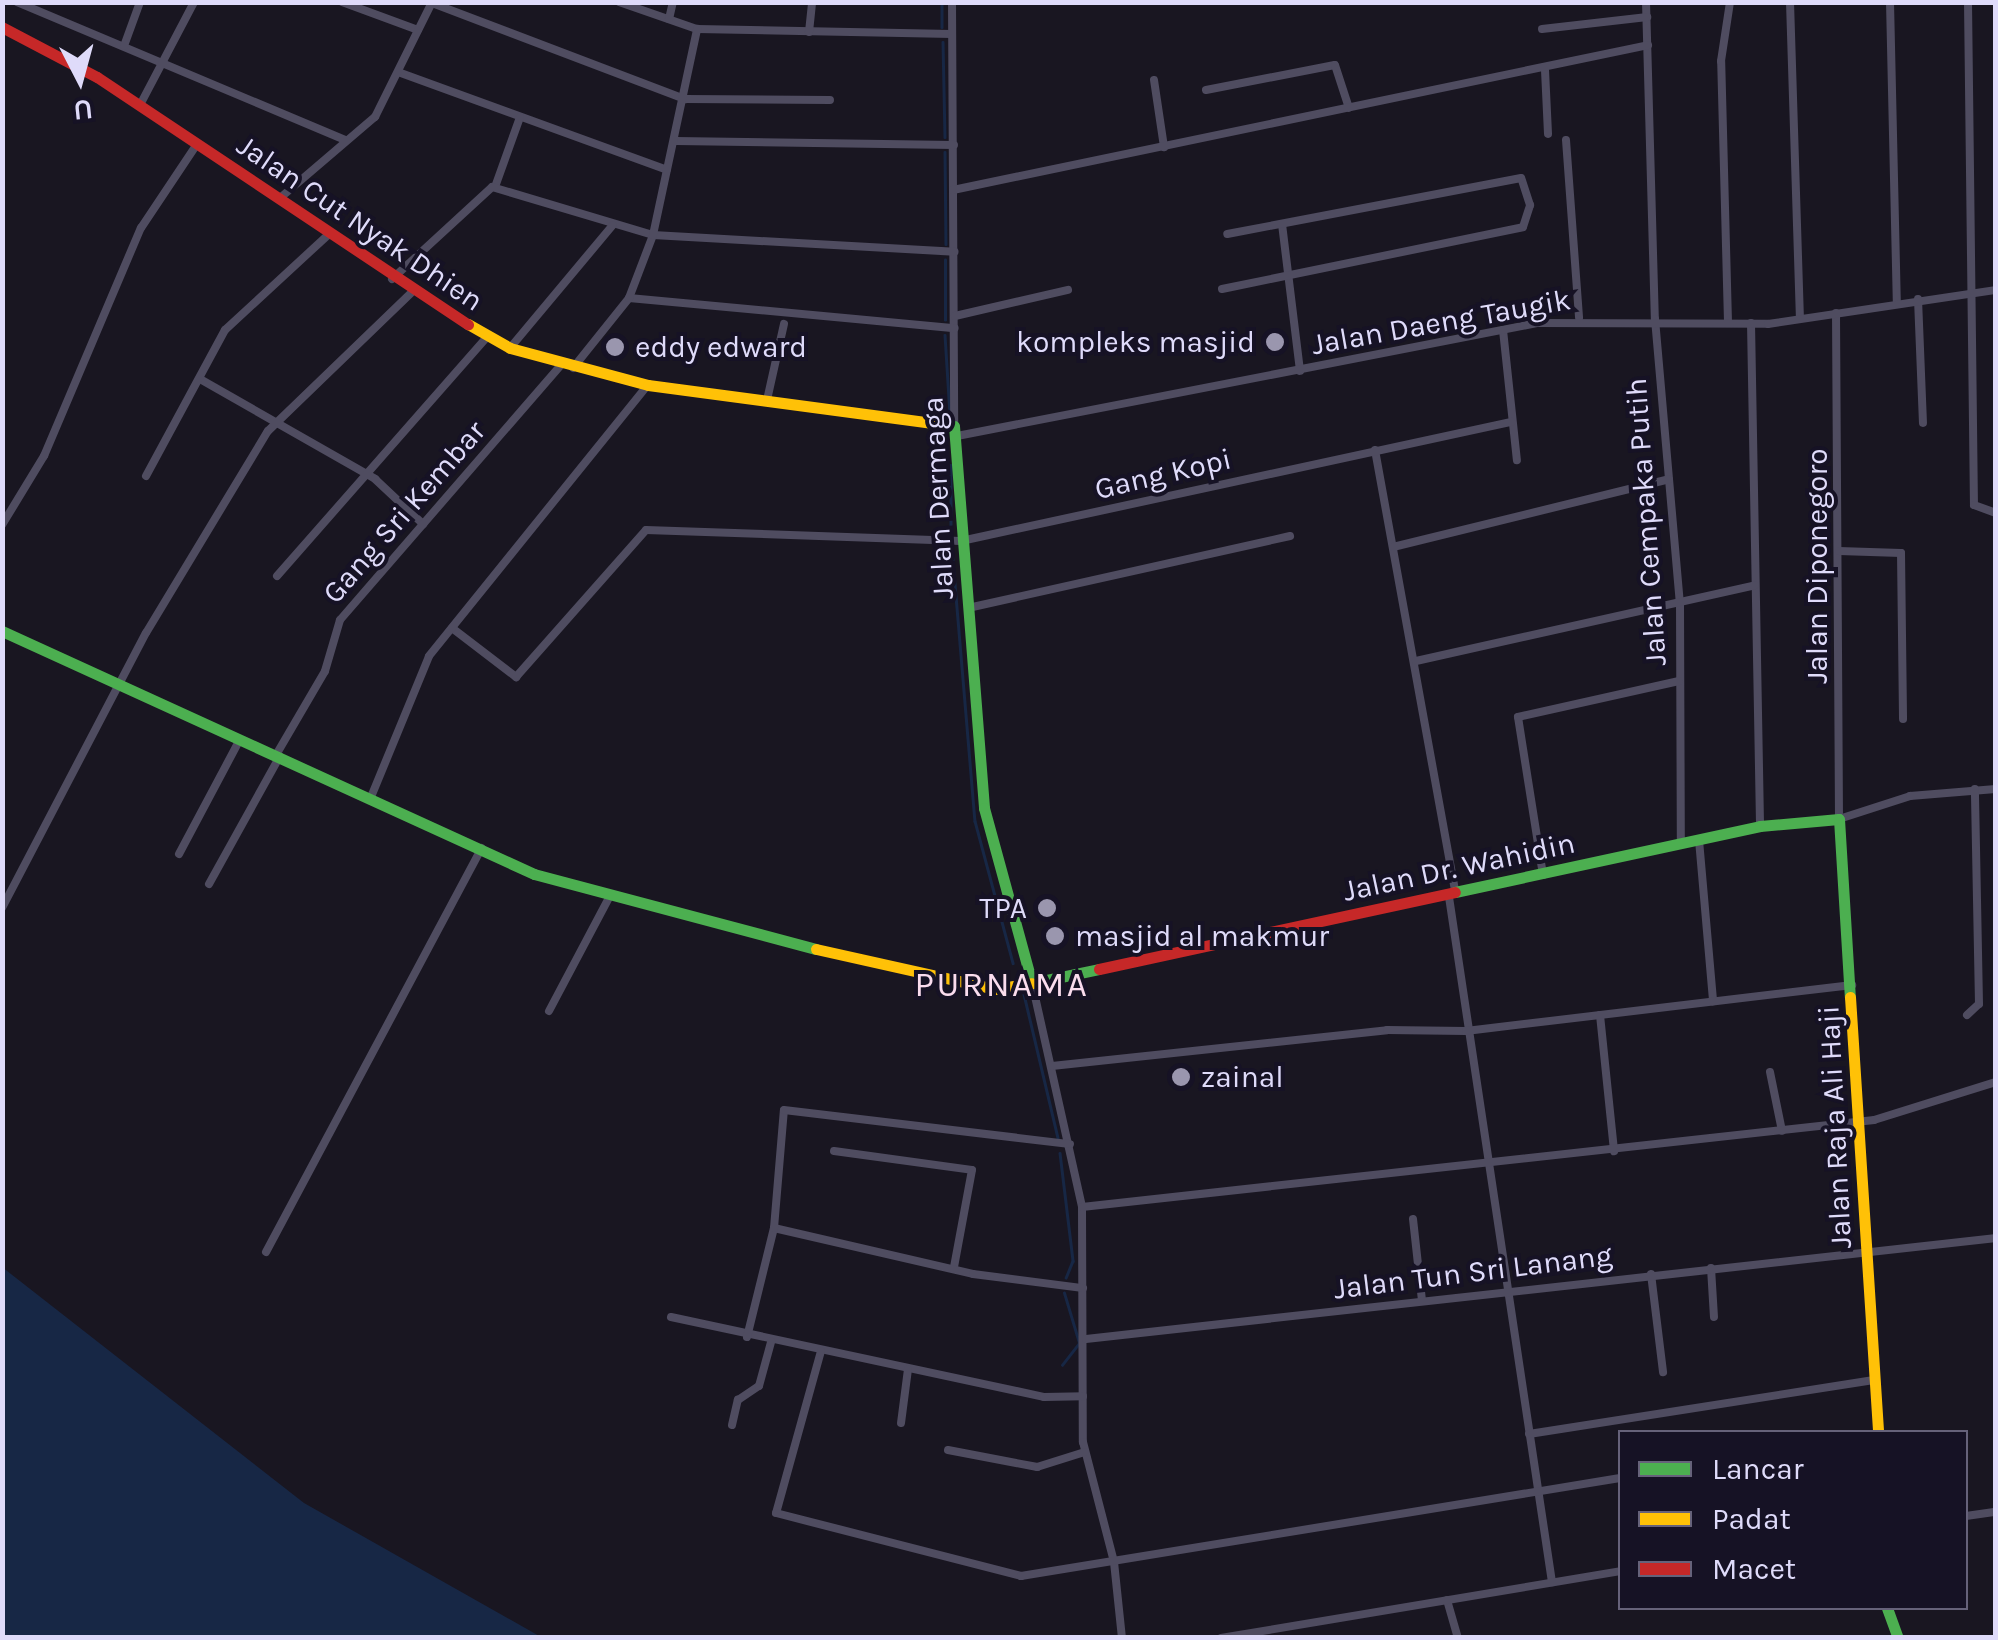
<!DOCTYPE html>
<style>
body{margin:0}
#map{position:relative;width:1998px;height:1640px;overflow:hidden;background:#191621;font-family:Karla,sans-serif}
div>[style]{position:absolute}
.water>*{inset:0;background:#172745}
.stream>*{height:2.5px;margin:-1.25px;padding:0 1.25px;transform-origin:1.25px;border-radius:1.25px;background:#172745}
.street>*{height:8px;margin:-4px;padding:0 4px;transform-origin:4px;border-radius:4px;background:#4f4c60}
.fast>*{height:11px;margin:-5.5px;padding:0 5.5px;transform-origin:5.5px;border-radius:5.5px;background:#4caf50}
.slow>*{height:11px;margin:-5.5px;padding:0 5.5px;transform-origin:5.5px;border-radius:5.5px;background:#ffc107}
.jam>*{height:11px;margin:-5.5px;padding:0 5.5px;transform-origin:5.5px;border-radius:5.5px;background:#c62828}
.dots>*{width:28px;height:28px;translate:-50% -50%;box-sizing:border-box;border:5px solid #161225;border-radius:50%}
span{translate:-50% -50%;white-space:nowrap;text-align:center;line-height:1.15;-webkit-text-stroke:8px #161225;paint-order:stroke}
.street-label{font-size:30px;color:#dfdbfa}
.poi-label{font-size:30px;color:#dfdbfa}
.right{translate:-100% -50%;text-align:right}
.left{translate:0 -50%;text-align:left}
.quarter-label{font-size:35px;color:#fadcee;letter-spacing:2.5px}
.frame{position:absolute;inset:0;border:5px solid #dfdbfa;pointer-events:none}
.legend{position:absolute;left:1618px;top:1430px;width:350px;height:180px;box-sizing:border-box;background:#161225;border:2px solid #66627a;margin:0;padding:12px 18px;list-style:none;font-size:30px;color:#dfdbfa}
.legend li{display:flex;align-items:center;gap:20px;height:50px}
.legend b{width:50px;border:2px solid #66627a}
.north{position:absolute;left:30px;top:30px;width:100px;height:100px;-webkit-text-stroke:8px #161225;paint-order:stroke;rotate:174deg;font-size:28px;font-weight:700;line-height:40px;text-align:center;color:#dfdbfa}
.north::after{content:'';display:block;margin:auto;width:35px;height:45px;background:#dfdbfa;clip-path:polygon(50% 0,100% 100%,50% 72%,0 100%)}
</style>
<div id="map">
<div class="water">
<i style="clip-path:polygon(2px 1267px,304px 1503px,541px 1637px,3px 1637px)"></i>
</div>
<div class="stream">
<i style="left:942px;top:2px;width:25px;rotate:90deg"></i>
<i style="left:943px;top:42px;width:95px;rotate:88.8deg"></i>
<i style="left:945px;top:152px;width:92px;rotate:89.4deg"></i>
<i style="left:945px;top:320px;width:60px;rotate:-90deg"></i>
<i style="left:945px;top:335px;width:80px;rotate:86.4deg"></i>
<i style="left:951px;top:465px;width:66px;rotate:90deg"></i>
<i style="left:952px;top:548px;width:274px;rotate:85.2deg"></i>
<i style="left:975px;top:821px;width:147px;rotate:75deg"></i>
<i style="left:1023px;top:990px;width:152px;rotate:76.7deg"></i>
<i style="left:1060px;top:1153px;width:109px;rotate:83.1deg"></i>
<i style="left:1073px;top:1261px;width:18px;rotate:112deg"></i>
<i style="left:1062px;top:1365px;width:28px;rotate:-52deg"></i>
<i style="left:1079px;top:1343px;width:52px;rotate:-106.7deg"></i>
</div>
<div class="street">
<i style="left:17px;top:2px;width:356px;rotate:22.8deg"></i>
<i style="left:342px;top:2px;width:81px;rotate:20.2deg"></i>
<i style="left:619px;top:2px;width:83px;rotate:19.1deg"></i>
<i style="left:697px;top:29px;width:255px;rotate:1.1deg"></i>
<i style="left:952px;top:2px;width:424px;rotate:89.7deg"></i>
<i style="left:1646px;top:2px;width:317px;rotate:88.4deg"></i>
<i style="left:1655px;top:319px;width:286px;rotate:85deg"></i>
<i style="left:1680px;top:604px;width:239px;rotate:89.8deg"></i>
<i style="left:1790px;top:2px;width:316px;rotate:88.2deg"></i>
<i style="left:1890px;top:2px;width:299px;rotate:88.7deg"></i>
<i style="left:1968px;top:2px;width:503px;rotate:89.32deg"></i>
<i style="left:1974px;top:505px;width:23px;rotate:20deg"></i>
<i style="left:432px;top:3px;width:271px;rotate:20.8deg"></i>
<i style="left:685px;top:99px;width:145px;rotate:0.4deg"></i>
<i style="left:669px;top:19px;width:17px;rotate:-77deg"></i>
<i style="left:1542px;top:29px;width:106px;rotate:-6.5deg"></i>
<i style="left:809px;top:32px;width:30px;rotate:-84deg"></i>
<i style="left:124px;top:46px;width:47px;rotate:-70deg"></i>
<i style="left:1545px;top:70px;width:64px;rotate:87.3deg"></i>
<i style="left:398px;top:72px;width:286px;rotate:20deg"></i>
<i style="left:1154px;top:80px;width:68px;rotate:81.5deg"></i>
<i style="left:1206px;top:90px;width:131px;rotate:-11deg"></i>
<i style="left:1335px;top:65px;width:45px;rotate:72deg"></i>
<i style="left:140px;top:105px;width:116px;rotate:-62.3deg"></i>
<i style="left:1566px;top:140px;width:178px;rotate:85.8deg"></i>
<i style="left:676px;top:141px;width:278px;rotate:0.8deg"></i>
<i style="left:495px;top:187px;width:74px;rotate:-70.3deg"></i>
<i style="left:953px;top:190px;width:710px;rotate:-11.78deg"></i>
<i style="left:280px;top:198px;width:125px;rotate:-40.5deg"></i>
<i style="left:375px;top:117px;width:128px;rotate:-63.6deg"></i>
<i style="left:1282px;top:224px;width:148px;rotate:83deg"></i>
<i style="left:392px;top:279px;width:136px;rotate:-42.6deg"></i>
<i style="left:492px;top:187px;width:168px;rotate:16.6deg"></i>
<i style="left:653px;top:235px;width:302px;rotate:3.2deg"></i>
<i style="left:1222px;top:289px;width:307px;rotate:-11.6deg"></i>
<i style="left:1523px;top:227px;width:23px;rotate:-72deg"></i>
<i style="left:1530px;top:205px;width:28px;rotate:-108deg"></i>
<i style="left:1521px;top:178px;width:299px;rotate:169.2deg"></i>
<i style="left:629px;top:298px;width:327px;rotate:5.3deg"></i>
<i style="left:1918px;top:299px;width:124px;rotate:87.7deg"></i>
<i style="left:1836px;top:313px;width:506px;rotate:89.66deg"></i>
<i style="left:1839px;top:819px;width:75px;rotate:-17.9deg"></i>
<i style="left:1910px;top:796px;width:86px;rotate:-4.7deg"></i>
<i style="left:955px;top:316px;width:116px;rotate:-13deg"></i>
<i style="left:1728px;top:322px;width:261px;rotate:-91.5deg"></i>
<i style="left:1721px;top:61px;width:60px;rotate:-81.3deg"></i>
<i style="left:1751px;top:323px;width:503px;rotate:88.97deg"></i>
<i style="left:1503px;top:330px;width:131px;rotate:83.9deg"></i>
<i style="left:510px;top:348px;width:160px;rotate:-50.1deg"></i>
<i style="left:573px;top:368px;width:90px;rotate:-51.3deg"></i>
<i style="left:629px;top:298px;width:67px;rotate:-69.1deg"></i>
<i style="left:653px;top:235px;width:211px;rotate:-77.9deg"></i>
<i style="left:200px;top:379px;width:202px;rotate:29.7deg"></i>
<i style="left:375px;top:479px;width:66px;rotate:43.2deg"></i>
<i style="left:767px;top:400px;width:78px;rotate:-77.4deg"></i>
<i style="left:957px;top:436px;width:592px;rotate:-11.01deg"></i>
<i style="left:1538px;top:323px;width:230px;rotate:0.2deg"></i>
<i style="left:1768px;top:324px;width:231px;rotate:-8.5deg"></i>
<i style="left:1375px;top:450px;width:448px;rotate:79.7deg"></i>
<i style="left:146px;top:476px;width:166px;rotate:-61.6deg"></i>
<i style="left:225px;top:330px;width:142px;rotate:-42.7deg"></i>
<i style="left:2px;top:525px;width:81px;rotate:-58.7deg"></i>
<i style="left:44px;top:456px;width:248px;rotate:-67deg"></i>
<i style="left:141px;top:228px;width:101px;rotate:-56.3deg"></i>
<i style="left:1393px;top:547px;width:284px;rotate:-13.8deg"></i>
<i style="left:1839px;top:551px;width:62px;rotate:1.8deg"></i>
<i style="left:1901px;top:553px;width:166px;rotate:89.3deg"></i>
<i style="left:277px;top:576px;width:317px;rotate:-48.7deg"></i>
<i style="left:968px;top:608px;width:330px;rotate:-12.6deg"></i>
<i style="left:452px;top:628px;width:81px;rotate:37.4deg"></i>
<i style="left:516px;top:677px;width:196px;rotate:-48.5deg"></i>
<i style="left:646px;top:530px;width:315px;rotate:2deg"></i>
<i style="left:961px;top:541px;width:563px;rotate:-12.21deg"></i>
<i style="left:1416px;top:661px;width:347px;rotate:-12.6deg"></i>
<i style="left:276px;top:755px;width:97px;rotate:-59.7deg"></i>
<i style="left:325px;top:671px;width:53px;rotate:-73.6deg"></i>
<i style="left:340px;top:620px;width:337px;rotate:-49.1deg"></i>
<i style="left:371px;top:797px;width:152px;rotate:-67.6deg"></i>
<i style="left:429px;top:656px;width:348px;rotate:-51.1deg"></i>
<i style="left:1699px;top:840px;width:162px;rotate:85deg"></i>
<i style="left:179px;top:854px;width:128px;rotate:-62deg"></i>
<i style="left:1543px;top:875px;width:160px;rotate:-99deg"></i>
<i style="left:1518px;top:717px;width:165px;rotate:-12.6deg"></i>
<i style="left:209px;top:884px;width:146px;rotate:-61deg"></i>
<i style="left:1449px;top:897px;width:693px;rotate:81.45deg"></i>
<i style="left:2px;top:908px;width:310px;rotate:-62.4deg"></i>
<i style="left:146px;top:633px;width:236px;rotate:-58.9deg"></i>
<i style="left:268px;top:431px;width:199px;rotate:-44deg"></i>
<i style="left:1032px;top:983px;width:230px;rotate:77.4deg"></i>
<i style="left:1082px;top:1207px;width:235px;rotate:89.8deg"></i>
<i style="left:1083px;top:1442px;width:124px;rotate:75.5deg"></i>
<i style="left:1114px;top:1562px;width:76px;rotate:84deg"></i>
<i style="left:549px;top:1011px;width:130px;rotate:-62.1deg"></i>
<i style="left:1600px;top:1015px;width:137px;rotate:84.1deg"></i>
<i style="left:1967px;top:1015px;width:16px;rotate:-43deg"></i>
<i style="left:1979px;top:1004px;width:215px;rotate:-91.1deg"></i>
<i style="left:1052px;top:1066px;width:337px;rotate:-6.1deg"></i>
<i style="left:1387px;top:1030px;width:79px;rotate:0.7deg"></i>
<i style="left:1466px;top:1031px;width:389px;rotate:-6.8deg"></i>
<i style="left:1770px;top:1072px;width:60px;rotate:78.5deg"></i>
<i style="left:834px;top:1151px;width:139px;rotate:7.8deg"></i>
<i style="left:972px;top:1170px;width:99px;rotate:100.5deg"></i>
<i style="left:1082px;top:1207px;width:797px;rotate:-6.27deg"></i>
<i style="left:1874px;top:1120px;width:128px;rotate:-17.3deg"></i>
<i style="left:1413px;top:1219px;width:82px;rotate:83.7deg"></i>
<i style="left:774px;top:1228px;width:204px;rotate:13deg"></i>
<i style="left:973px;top:1274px;width:111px;rotate:7.3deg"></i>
<i style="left:266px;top:1252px;width:458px;rotate:-61.9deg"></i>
<i style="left:1711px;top:1268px;width:49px;rotate:86.5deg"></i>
<i style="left:1651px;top:1274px;width:99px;rotate:83deg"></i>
<i style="left:671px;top:1317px;width:381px;rotate:12.1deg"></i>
<i style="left:1044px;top:1397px;width:39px;rotate:-1deg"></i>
<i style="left:747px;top:1337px;width:112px;rotate:-76.1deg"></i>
<i style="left:774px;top:1228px;width:118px;rotate:-85.2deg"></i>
<i style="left:784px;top:1110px;width:288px;rotate:6.8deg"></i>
<i style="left:1086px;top:1339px;width:916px;rotate:-6.33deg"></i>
<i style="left:821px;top:1351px;width:168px;rotate:105.5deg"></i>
<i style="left:776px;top:1513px;width:253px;rotate:14.4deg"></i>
<i style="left:1021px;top:1576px;width:607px;rotate:-9.29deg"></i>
<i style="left:901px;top:1423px;width:54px;rotate:-82.6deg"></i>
<i style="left:732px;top:1425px;width:26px;rotate:-77deg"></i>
<i style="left:738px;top:1400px;width:25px;rotate:-34deg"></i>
<i style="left:759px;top:1386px;width:46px;rotate:-74.7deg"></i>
<i style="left:1529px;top:1434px;width:349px;rotate:-8.9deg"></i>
<i style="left:948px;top:1450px;width:91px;rotate:10.8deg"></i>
<i style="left:1037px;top:1467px;width:50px;rotate:-17.4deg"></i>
<i style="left:1966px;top:1516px;width:30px;rotate:-8deg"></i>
<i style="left:1447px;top:1600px;width:40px;rotate:74deg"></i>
<i style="left:1221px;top:1638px;width:405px;rotate:-9.5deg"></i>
</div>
<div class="fast">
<i style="left:934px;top:423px;width:20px;rotate:9deg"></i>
<i style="left:954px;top:426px;width:383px;rotate:85.5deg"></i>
<i style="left:984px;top:808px;width:181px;rotate:74.7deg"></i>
<i style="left:1032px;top:983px;width:68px;rotate:-11.8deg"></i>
<i style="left:2px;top:631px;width:585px;rotate:24.55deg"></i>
<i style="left:534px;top:874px;width:292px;rotate:14.9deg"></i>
<i style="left:1455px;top:892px;width:312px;rotate:-12.2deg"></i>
<i style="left:1760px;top:826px;width:79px;rotate:-5.1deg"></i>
<i style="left:1839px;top:819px;width:178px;rotate:86.5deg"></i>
<i style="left:1887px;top:1608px;width:32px;rotate:70deg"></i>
</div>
<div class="slow">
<i style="left:468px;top:324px;width:48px;rotate:29.7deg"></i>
<i style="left:510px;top:348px;width:143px;rotate:15deg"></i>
<i style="left:648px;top:385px;width:289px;rotate:7.6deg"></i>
<i style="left:816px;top:949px;width:183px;rotate:12.6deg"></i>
<i style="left:995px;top:989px;width:37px;rotate:-9deg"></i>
<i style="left:1850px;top:997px;width:436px;rotate:86.3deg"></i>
</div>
<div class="jam">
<i style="left:2px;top:27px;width:107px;rotate:27.8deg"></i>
<i style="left:97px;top:77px;width:446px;rotate:33.7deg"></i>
<i style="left:1099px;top:969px;width:364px;rotate:-12.2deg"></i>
</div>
<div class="dots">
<i style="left:1275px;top:342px;background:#9a96ae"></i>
<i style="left:615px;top:347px;background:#9a96ae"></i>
<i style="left:1047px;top:908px;background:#9a96ae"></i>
<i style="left:1055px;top:936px;background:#9a96ae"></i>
<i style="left:1181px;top:1077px;background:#9a96ae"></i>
</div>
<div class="street-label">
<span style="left:360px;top:223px;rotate:34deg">Jalan Cut Nyak Dhien</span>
<span style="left:1441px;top:322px;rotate:-10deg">Jalan Daeng Taugik</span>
<span style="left:1163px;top:474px;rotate:-13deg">Gang Kopi</span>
<span style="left:938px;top:498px;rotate:-93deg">Jalan Dermaga</span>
<span style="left:404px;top:512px;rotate:-49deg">Gang Sri Kembar</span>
<span style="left:1646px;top:522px;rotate:-94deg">Jalan Cempaka Putih</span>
<span style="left:1817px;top:566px;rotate:-90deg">Jalan Diponegoro</span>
<span style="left:1459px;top:867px;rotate:-12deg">Jalan Dr. Wahidin</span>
<span style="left:1835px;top:1127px;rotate:-93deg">Jalan Raja Ali Haji</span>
<span style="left:1473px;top:1272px;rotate:-7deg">Jalan Tun Sri Lanang</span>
</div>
<div class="poi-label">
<span class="right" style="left:1255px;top:342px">kompleks masjid</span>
<span class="left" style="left:635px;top:347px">eddy edward</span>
<span class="right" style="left:1027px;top:908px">TPA</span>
<span class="left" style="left:1075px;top:936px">masjid al makmur</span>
<span class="left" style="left:1201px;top:1077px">zainal</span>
</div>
<div class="quarter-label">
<span style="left:1002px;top:985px">PURNAMA</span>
</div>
<div class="frame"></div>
<ul class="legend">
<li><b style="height:12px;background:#4caf50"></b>Lancar</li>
<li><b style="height:12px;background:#ffc107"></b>Padat</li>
<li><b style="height:12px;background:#c62828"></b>Macet</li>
</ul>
<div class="north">U</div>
</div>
